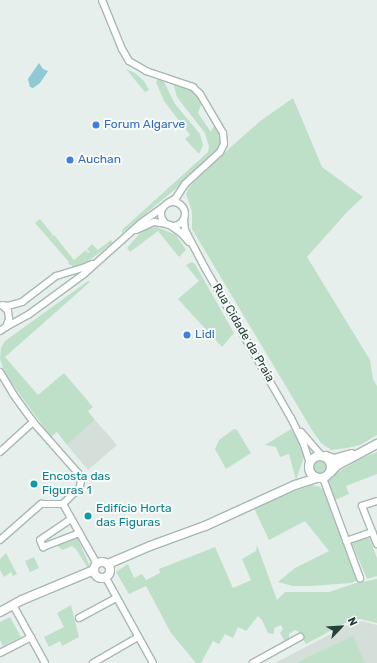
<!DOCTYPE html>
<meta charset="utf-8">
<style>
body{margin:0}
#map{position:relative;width:377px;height:663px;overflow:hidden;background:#e6efeb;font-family:Rubik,sans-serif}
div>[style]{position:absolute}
.built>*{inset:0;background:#d4dfda}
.green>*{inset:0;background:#bfe0c8}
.round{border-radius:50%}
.water>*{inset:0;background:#8ec9d4}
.roads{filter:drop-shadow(1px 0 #a8b8b2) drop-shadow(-1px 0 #a8b8b2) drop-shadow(0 1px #a8b8b2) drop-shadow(0 -1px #a8b8b2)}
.minor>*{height:6px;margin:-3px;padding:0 3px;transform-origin:3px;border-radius:3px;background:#fff}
.minor>.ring{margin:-3px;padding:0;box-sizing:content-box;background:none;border:6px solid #fff;border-radius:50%}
.tertiary>*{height:8px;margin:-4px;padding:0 4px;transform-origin:4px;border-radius:4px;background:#fff}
.tertiary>.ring{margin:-4px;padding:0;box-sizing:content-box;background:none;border:8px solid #fff;border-radius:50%}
.dots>*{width:11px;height:11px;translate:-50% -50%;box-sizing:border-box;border:2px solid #f7fbf9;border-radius:50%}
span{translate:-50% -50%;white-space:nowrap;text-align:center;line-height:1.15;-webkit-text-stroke:4px #f7fbf9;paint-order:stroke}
.shop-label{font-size:12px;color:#366cbe}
.left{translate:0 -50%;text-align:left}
.street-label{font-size:12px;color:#24423a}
.culture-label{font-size:12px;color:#0d838f}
.north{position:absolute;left:321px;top:607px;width:40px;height:40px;-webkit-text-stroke:3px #f7fbf9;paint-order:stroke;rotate:65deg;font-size:11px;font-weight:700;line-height:16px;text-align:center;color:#24423a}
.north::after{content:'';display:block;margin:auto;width:14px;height:18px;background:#24423a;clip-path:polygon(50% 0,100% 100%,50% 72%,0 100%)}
</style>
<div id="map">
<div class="built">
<i style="clip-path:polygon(95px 420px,117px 445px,88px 470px,67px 445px)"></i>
<i style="clip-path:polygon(362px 621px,377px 625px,377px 663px,275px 663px,352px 623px)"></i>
</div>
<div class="green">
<i style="clip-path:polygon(126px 69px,135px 73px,144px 81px,149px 90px,145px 92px)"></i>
<i style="clip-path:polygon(158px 79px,164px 82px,175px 104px,200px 134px,203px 145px,199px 154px,185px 139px,190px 135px,164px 101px,156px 82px)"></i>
<i style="clip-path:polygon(177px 84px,193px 89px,202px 102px,198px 113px,211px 132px,215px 123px,223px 143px,212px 159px,122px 233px,122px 230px,208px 152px,209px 147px,205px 133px,177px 97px,174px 86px)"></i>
<i style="clip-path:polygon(293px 98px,322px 167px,363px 197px,348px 211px,307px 257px,370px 360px,373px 379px,377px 386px,377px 435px,360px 445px,347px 448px,331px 450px,321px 443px,312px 430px,192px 229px,192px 212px,186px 194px,189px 187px,223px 154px,259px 122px)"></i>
<i style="clip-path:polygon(40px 219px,53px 235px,49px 239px,35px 223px)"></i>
<i style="clip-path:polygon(157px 227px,176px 235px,186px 250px,179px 257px,158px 231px,130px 252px,127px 248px,140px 233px,148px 228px)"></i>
<i style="clip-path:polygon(54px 235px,74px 260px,86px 250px,88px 253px,90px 252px,87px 249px,92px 244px,98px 250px,111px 240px,113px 243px,88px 261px,75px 267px,68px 264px,69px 262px,49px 239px)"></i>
<i style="clip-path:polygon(192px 262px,195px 264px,234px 333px,222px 347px,178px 299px,199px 281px,186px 265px)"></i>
<i style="clip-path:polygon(88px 281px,90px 282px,5px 357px,38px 395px,64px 373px,93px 407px,88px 411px,95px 420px,67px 445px,57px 432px,51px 437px,5px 374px,0 359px,1px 348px,5px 341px)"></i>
<i style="clip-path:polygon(234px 429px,237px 430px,251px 453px,226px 469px,215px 449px,219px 440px)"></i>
<i style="clip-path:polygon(291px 429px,302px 448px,304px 457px,296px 480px,289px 454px,280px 457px,276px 447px,265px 445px)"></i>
<i style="clip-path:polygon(377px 452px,377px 474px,346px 486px,349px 494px,335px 500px,329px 484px,329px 480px,331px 476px,362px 458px)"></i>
<i class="round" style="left:313px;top:461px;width:14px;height:14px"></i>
<i style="clip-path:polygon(311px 485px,320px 487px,326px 493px,358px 580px,351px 583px,311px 586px,293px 586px,278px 582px,295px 568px,329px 551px,305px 521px,269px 540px,254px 508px,282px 493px,287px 494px)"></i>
<i style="clip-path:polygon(77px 537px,90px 566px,87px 567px,76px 549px,72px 546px,62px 550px,57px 545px)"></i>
<i style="clip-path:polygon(367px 538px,370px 539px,377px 558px,377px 576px,367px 579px,352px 544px,354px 542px)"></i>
<i style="clip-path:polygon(257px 545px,277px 600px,285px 592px,329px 592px,356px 583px,377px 579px,377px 623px,360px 619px,347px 622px,306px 644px,298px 631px,295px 630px,289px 634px,289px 640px,284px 640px,280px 633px,283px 629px,281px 625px,274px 628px,274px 634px,268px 633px,262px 620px,258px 616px,246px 631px,238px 627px,233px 638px,225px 634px,219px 644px,213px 641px,201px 663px,196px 663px,171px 633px,146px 586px,129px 594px,116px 572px,128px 564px,134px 578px,142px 574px,146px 580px,160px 573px,159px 569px,215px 547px,233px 588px,251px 580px,242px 559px,256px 551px)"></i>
<i style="clip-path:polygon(6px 553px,17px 574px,13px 576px,11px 572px,4px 577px,0 570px,0 559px)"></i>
<i style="clip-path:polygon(34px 557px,39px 568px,30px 572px,25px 561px)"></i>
<i style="clip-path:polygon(71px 605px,79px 637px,62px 646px,60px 641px,49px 647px,44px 637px,64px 627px,57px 613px)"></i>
<i style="clip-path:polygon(10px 617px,21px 637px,3px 646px,0 640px,0 622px)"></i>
<i style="clip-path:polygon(353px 636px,365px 663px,296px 663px)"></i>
</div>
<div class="water">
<i style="clip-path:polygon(39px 63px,43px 69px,48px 71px,40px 83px,33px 88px,30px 87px,28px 79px)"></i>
</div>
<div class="roads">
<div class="minor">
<i style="left:102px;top:0;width:53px;rotate:67.8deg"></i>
<i style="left:122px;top:49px;width:14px;rotate:60deg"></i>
<i style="left:129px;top:61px;width:20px;rotate:30deg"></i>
<i style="left:146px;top:71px;width:50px;rotate:18.8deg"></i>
<i style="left:193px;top:87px;width:10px;rotate:45deg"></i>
<i style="left:200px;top:94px;width:45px;rotate:59.5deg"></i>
<i style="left:223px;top:133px;width:11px;rotate:85deg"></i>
<i style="left:224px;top:144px;width:9px;rotate:117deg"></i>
<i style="left:220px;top:152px;width:47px;rotate:137.6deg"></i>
<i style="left:185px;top:184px;width:17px;rotate:123deg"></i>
<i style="left:176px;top:198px;width:8px;rotate:150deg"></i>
<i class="ring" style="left:161px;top:202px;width:18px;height:18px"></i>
<i style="left:184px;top:219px;width:11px;rotate:85deg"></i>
<i style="left:185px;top:230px;width:43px;rotate:62.2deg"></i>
<i style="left:205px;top:268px;width:173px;rotate:60.2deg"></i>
<i style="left:291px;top:418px;width:30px;rotate:64deg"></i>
<i style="left:304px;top:445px;width:19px;rotate:72deg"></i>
<i style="left:170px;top:225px;width:14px;rotate:36deg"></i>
<i style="left:181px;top:233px;width:12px;rotate:48deg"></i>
<i style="left:136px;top:230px;width:20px;rotate:-24deg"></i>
<i style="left:154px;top:222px;width:13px;rotate:9deg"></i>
<i style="left:2px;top:305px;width:6px;rotate:9deg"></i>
<i style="left:8px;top:306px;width:15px;rotate:-16deg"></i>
<i style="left:22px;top:302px;width:43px;rotate:-37.4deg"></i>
<i style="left:56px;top:276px;width:28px;rotate:-17deg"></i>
<i style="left:83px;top:268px;width:10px;rotate:-24deg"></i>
<i style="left:6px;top:327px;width:25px;rotate:-29deg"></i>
<i style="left:28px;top:315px;width:69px;rotate:-36.2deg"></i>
<i style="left:84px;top:274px;width:76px;rotate:-41.8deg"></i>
<i style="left:141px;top:223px;width:27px;rotate:-36deg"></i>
<i style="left:0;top:331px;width:7px;rotate:-34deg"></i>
<i style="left:6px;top:327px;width:9px;rotate:-69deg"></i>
<i style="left:9px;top:319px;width:8px;rotate:-97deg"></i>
<i style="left:8px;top:311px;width:8px;rotate:-135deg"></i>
<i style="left:0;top:372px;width:26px;rotate:59deg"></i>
<i style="left:13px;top:394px;width:34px;rotate:54deg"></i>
<i style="left:33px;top:422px;width:68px;rotate:48.6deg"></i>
<i style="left:78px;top:473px;width:8px;rotate:67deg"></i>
<i style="left:81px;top:480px;width:7px;rotate:98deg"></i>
<i style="left:80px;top:487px;width:24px;rotate:135deg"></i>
<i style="left:63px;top:504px;width:69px;rotate:60.5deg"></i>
<i style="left:301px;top:432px;width:30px;rotate:49deg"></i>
<i style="left:0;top:452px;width:45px;rotate:-42.3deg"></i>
<i style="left:323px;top:478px;width:107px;rotate:69.7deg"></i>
<i style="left:377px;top:501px;width:16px;rotate:162deg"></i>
<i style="left:362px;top:506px;width:41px;rotate:68.5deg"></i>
<i style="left:71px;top:519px;width:37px;rotate:146deg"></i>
<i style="left:40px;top:540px;width:8px;rotate:67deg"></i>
<i style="left:43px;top:547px;width:39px;rotate:-21deg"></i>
<i style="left:0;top:540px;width:55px;rotate:-41.3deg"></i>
<i style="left:41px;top:504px;width:22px"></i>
<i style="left:346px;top:541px;width:28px;rotate:-19deg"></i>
<i style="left:106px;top:578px;width:97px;rotate:61.1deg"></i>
<i style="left:13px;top:605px;width:66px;rotate:61.1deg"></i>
<i style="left:79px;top:618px;width:42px;rotate:-28.4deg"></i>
<i style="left:0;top:653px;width:35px;rotate:-27deg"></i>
<i style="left:93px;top:663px;width:52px;rotate:-30deg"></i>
<i style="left:253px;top:663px;width:54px;rotate:-29deg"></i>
</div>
<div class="tertiary">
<i class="ring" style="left:309px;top:456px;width:14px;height:14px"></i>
<i style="left:326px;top:456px;width:9px;rotate:21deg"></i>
<i style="left:334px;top:459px;width:18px;rotate:-16deg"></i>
<i style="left:331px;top:472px;width:8px;rotate:-50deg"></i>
<i style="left:336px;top:466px;width:47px;rotate:-28.2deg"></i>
<i class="ring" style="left:94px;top:562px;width:8px;height:8px"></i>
<i style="left:108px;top:564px;width:46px;rotate:-23.2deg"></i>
<i style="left:150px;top:546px;width:59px;rotate:-20deg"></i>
<i style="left:205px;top:526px;width:99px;rotate:-24.5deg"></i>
<i style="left:295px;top:485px;width:23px;rotate:-18deg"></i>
<i style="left:0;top:612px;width:25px;rotate:-29deg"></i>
<i style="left:22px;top:600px;width:78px;rotate:-22.6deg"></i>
</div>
</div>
<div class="dots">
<i style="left:96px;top:125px;background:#3f7fe0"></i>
<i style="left:70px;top:160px;background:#3f7fe0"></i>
<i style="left:187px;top:335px;background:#3f7fe0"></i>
<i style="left:34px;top:484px;background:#0f9aa8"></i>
<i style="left:88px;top:516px;background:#0f9aa8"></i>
</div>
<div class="shop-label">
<span class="left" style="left:104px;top:125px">Forum Algarve</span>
<span class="left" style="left:78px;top:160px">Auchan</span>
<span class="left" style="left:195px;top:335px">Lidl</span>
</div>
<div class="street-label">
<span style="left:243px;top:333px;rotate:60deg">Rua Cidade da Praia</span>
</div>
<div class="culture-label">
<span class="left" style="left:42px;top:484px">Encosta das<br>Figuras 1</span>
<span class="left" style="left:96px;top:516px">Edifício Horta<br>das Figuras</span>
</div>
<div class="north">N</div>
</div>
